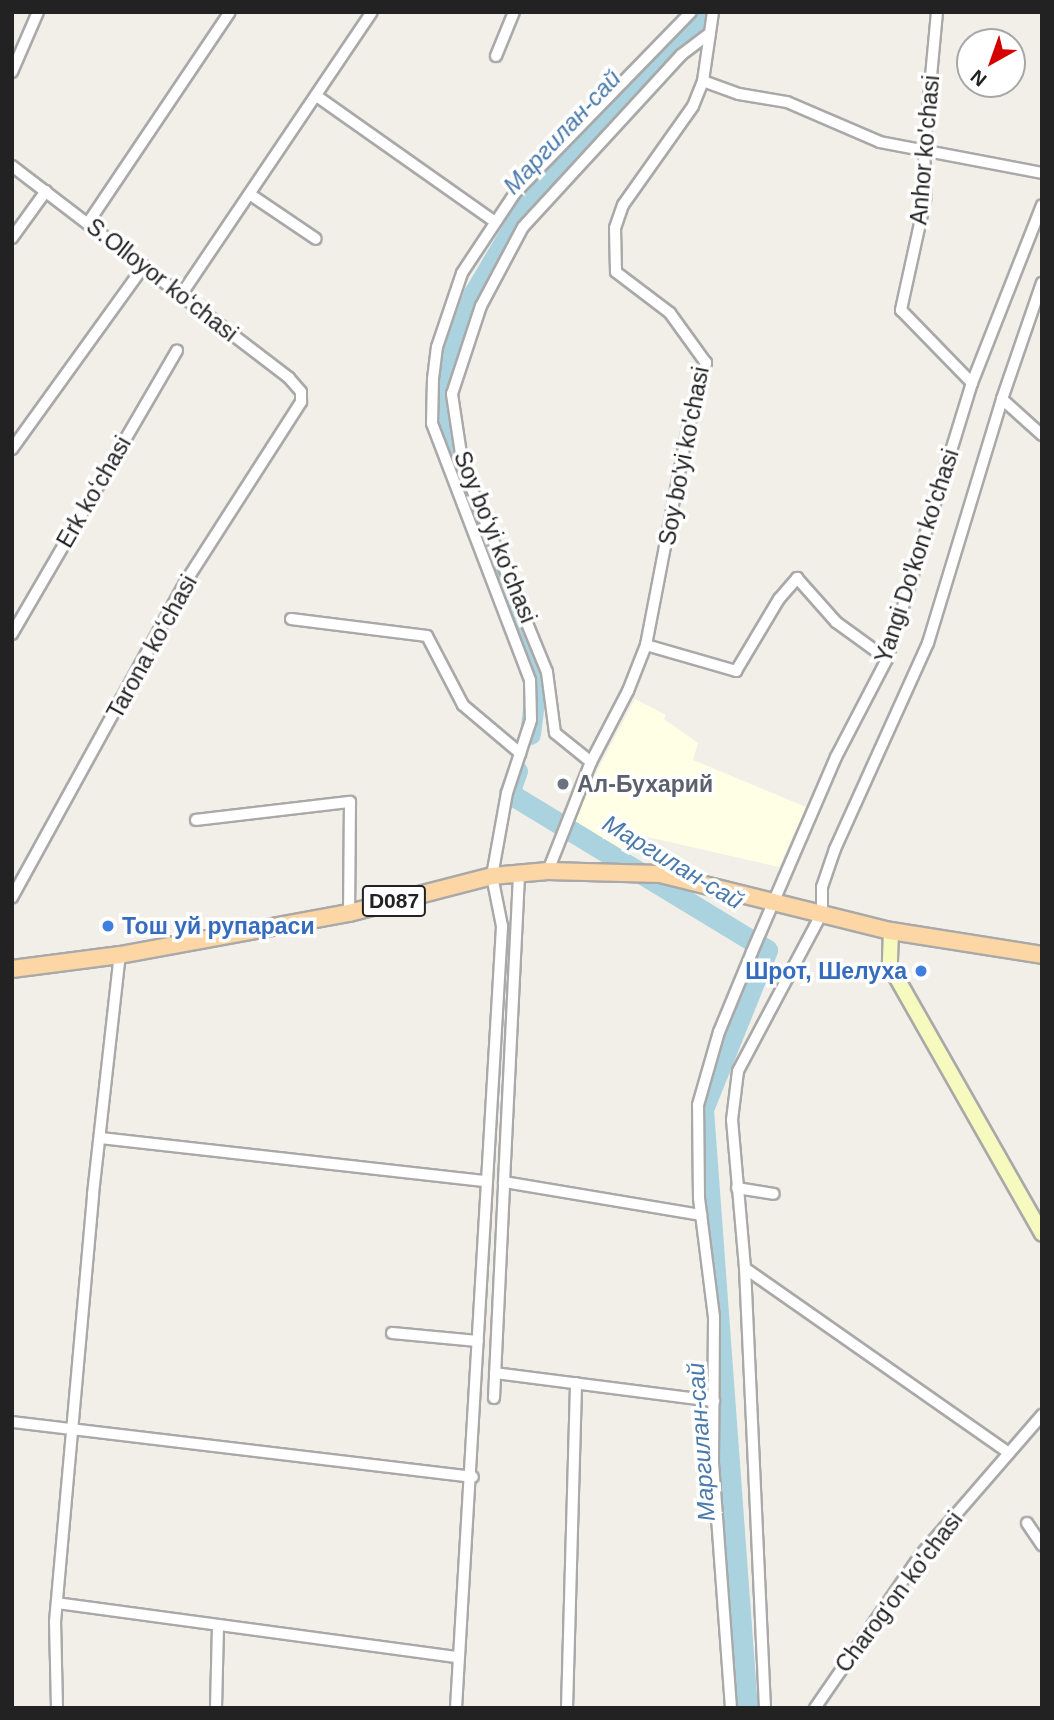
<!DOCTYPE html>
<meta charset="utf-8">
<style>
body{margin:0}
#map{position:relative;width:1054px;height:1720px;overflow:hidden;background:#f2efe9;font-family:Helvetica,sans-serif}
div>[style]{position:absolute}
.education>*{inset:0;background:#ffffe5}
.river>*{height:21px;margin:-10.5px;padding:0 10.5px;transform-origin:10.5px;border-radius:10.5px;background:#aad3df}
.roads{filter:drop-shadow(2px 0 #a9a9a9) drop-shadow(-2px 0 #a9a9a9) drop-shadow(0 2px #a9a9a9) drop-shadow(0 -2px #a9a9a9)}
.minor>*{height:10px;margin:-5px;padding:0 5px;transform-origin:5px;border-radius:5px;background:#fff}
.secondary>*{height:14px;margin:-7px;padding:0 7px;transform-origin:7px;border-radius:7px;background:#f7fabf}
.primary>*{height:16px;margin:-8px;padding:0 8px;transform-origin:8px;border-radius:8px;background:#fcd6a4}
.dots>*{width:19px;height:19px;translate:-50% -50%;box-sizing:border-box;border:4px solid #fff;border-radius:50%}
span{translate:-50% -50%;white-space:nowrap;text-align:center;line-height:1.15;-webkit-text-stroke:7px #fff;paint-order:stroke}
.shield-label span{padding:2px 5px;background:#fff;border:2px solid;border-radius:5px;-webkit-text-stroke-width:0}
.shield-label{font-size:21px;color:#222;font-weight:700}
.street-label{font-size:23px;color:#222}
.worship-label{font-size:23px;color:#5b616d;font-weight:700}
.left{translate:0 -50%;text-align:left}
.shop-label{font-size:23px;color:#366cbe;font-weight:700}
.right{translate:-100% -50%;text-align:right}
.water-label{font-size:24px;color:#4a7aab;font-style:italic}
.frame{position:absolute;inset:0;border:14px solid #222;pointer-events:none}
.north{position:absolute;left:956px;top:28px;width:70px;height:70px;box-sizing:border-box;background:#fff;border:2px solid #a7a7a7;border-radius:50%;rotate:220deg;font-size:19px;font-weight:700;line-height:28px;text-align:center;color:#222}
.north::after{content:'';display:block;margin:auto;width:24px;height:32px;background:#d40000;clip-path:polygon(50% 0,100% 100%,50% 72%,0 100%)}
</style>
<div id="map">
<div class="education">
<i style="clip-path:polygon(635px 699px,666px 715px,664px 719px,698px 743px,693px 760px,806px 807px,779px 867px,643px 836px,636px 852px,574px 841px,577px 809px)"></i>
</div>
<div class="river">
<i style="left:530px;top:734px;width:57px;rotate:-83deg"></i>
<i style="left:537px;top:677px;width:254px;rotate:-111.7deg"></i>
<i style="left:443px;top:441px;width:81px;rotate:-85.1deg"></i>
<i style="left:450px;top:360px;width:71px;rotate:-70.3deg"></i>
<i style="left:474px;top:293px;width:100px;rotate:-59.3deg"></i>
<i style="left:525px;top:207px;width:245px;rotate:-46.5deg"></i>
<i style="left:694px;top:29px;width:19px;rotate:-65deg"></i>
<i style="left:517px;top:771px;width:23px;rotate:110deg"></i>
<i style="left:509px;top:793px;width:302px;rotate:31.3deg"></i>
<i style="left:767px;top:950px;width:171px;rotate:111.9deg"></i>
<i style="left:703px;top:1109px;width:601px;rotate:85.8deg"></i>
</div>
<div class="roads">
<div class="minor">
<i style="left:937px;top:12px;width:140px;rotate:95.3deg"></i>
<i style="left:924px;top:151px;width:45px;rotate:87.5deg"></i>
<i style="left:926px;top:196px;width:117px;rotate:102.4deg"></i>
<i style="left:901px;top:310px;width:102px;rotate:45.8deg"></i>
<i style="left:496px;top:56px;width:48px;rotate:-67.8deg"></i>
<i style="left:12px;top:72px;width:65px;rotate:-66.6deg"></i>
<i style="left:703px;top:81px;width:38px;rotate:20deg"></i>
<i style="left:739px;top:94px;width:49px;rotate:9.5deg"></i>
<i style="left:787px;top:102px;width:101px;rotate:23.3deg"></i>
<i style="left:880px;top:142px;width:165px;rotate:10.8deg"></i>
<i style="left:318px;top:97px;width:217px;rotate:35.2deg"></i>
<i style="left:12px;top:166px;width:349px;rotate:37.4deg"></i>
<i style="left:289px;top:378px;width:18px;rotate:49deg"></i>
<i style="left:301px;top:392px;width:10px;rotate:90deg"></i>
<i style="left:301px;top:402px;width:213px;rotate:122.7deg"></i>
<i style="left:186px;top:581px;width:361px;rotate:118.8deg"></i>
<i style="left:251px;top:195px;width:78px;rotate:34.1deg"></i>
<i style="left:88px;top:223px;width:254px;rotate:-56.1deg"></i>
<i style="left:12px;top:238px;width:58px;rotate:-54.1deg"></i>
<i style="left:181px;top:295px;width:341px;rotate:-56deg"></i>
<i style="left:1002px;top:399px;width:123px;rotate:-71deg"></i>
<i style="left:12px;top:449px;width:226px;rotate:-54.2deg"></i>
<i style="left:291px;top:619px;width:137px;rotate:7.1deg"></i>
<i style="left:427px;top:636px;width:78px;rotate:62.4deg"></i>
<i style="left:463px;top:705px;width:75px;rotate:40.1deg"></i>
<i style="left:12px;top:634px;width:328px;rotate:-59.8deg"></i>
<i style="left:646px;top:645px;width:94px;rotate:16.1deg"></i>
<i style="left:736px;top:671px;width:84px;rotate:-59.2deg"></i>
<i style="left:779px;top:599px;width:28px;rotate:-49deg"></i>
<i style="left:797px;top:578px;width:59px;rotate:48.4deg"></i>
<i style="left:836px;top:622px;width:63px;rotate:36deg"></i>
<i style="left:591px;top:762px;width:80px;rotate:-62.5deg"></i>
<i style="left:628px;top:691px;width:49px;rotate:-68.6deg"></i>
<i style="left:646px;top:645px;width:217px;rotate:-79.1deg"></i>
<i style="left:687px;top:432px;width:72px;rotate:-74.6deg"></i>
<i style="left:706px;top:363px;width:62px;rotate:-125.8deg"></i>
<i style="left:670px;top:313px;width:68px;rotate:-142.8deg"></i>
<i style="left:616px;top:272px;width:44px;rotate:-91.3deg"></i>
<i style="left:615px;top:228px;width:24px;rotate:-71deg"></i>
<i style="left:623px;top:205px;width:121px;rotate:-54.7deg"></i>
<i style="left:693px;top:106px;width:27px;rotate:-68deg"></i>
<i style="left:703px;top:81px;width:49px;rotate:-81.7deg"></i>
<i style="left:196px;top:820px;width:155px;rotate:-6.7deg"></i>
<i style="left:350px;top:802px;width:111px;rotate:90.5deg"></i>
<i style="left:548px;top:871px;width:117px;rotate:-68.5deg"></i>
<i style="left:591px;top:762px;width:46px;rotate:-141.1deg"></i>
<i style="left:555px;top:733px;width:62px;rotate:-97.5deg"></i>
<i style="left:547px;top:672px;width:222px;rotate:-112.3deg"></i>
<i style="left:463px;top:467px;width:74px;rotate:-98.6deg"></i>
<i style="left:452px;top:394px;width:93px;rotate:-71.8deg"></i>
<i style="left:481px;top:306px;width:89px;rotate:-62deg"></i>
<i style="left:523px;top:227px;width:234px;rotate:-47.4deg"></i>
<i style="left:681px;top:55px;width:36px;rotate:-37deg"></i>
<i style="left:710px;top:33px;width:21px;rotate:-82deg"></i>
<i style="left:101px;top:1138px;width:387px;rotate:6.4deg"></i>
<i style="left:504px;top:1182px;width:310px;rotate:-87.2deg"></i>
<i style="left:737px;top:1188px;width:37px;rotate:9deg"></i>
<i style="left:745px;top:1268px;width:440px;rotate:87.4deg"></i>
<i style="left:392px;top:1333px;width:86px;rotate:5.3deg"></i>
<i style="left:495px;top:1373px;width:221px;rotate:7.3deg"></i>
<i style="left:494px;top:1398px;width:216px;rotate:-87.3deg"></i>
<i style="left:504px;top:1182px;width:200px;rotate:9.5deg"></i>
<i style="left:12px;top:1422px;width:464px;rotate:6.8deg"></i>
<i style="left:1009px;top:1453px;width:322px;rotate:-145deg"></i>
<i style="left:745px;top:1268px;width:149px;rotate:-95deg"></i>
<i style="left:732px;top:1120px;width:49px;rotate:-83deg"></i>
<i style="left:738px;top:1071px;width:179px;rotate:-62deg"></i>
<i style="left:822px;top:913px;width:26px;rotate:-90deg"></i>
<i style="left:822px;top:887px;width:40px;rotate:-71.1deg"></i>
<i style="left:835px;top:849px;width:226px;rotate:-65.7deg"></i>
<i style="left:928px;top:643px;width:255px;rotate:-73.1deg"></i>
<i style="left:1002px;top:399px;width:54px;rotate:42deg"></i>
<i style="left:1027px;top:1523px;width:27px;rotate:56deg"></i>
<i style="left:57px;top:1603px;width:405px;rotate:7.7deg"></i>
<i style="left:57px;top:1708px;width:86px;rotate:-91.3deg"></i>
<i style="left:55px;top:1622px;width:430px;rotate:-84.9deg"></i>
<i style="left:93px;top:1194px;width:241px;rotate:-83.6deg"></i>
<i style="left:216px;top:1708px;width:83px;rotate:-88.6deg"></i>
<i style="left:456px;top:1708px;width:783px;rotate:-86.63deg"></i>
<i style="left:502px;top:926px;width:51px;rotate:-101.3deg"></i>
<i style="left:492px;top:876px;width:84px;rotate:-79.8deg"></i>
<i style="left:507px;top:793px;width:77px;rotate:-71.8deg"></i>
<i style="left:531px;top:720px;width:40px;rotate:-91.4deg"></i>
<i style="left:530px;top:680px;width:275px;rotate:-110.9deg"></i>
<i style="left:432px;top:423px;width:44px;rotate:-88.7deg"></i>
<i style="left:433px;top:379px;width:32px;rotate:-83deg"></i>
<i style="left:437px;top:347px;width:78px;rotate:-71.3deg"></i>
<i style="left:462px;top:273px;width:96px;rotate:-56.5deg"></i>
<i style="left:515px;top:193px;width:252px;rotate:-45.8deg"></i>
<i style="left:567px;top:1708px;width:325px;rotate:-88.4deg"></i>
<i style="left:731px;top:1708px;width:247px;rotate:-94.2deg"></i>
<i style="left:713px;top:1462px;width:145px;rotate:-89.6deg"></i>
<i style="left:714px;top:1317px;width:120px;rotate:-97.2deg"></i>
<i style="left:699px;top:1198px;width:93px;rotate:-90.6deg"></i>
<i style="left:698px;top:1105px;width:76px;rotate:-74deg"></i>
<i style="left:719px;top:1032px;width:87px;rotate:-67.6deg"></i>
<i style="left:752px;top:952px;width:212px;rotate:-66.7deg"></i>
<i style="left:836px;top:757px;width:110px;rotate:-62.5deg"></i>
<i style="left:887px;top:659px;width:289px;rotate:-72.9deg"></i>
<i style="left:972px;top:383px;width:191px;rotate:-68.5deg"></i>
<i style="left:815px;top:1708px;width:183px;rotate:-55.4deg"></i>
<i style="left:919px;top:1557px;width:188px;rotate:-49.1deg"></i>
</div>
<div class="secondary">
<i style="left:891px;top:931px;width:35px;rotate:92deg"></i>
<i style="left:890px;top:966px;width:308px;rotate:60.4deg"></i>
</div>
<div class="primary">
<i style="left:12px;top:969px;width:109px;rotate:-7.4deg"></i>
<i style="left:120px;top:955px;width:233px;rotate:-10.4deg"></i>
<i style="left:349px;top:913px;width:148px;rotate:-14.5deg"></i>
<i style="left:492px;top:876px;width:56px;rotate:-5.1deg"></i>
<i style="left:548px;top:871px;width:112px;rotate:1.5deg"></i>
<i style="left:660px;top:874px;width:238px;rotate:13.9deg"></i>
<i style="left:891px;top:931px;width:153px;rotate:9deg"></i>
</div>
</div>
<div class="dots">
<i style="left:563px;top:784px;background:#6b7280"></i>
<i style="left:108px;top:926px;background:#3f7fe0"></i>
<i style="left:921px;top:971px;background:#3f7fe0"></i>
</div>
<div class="shield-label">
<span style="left:394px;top:901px">D087</span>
</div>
<div class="street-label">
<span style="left:925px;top:150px;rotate:-85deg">Anhor ko'chasi</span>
<span style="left:162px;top:280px;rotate:38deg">S.Olloyor koʻchasi</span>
<span style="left:684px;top:456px;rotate:-79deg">Soy bo'yi ko'chasi</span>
<span style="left:94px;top:492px;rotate:-60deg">Erk koʻchasi</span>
<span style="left:495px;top:537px;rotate:68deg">Soy boʻyi koʻchasi</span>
<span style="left:917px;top:556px;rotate:-72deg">Yangi Do'kon ko'chasi</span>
<span style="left:152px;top:647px;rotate:-61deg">Tarona koʻchasi</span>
<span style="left:899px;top:1592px;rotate:-53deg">Charog'on ko'chasi</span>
</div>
<div class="worship-label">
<span class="left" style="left:577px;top:784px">Ал-Бухарий</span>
</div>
<div class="shop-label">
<span class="left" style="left:122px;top:926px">Тош уй рупараси</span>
<span class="right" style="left:907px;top:971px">Шрот, Шелуха</span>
</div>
<div class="water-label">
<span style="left:562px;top:132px;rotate:-47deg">Маргилан-сай</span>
<span style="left:673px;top:862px;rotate:31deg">Маргилан-сай</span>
<span style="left:701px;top:1442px;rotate:-94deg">Маргилан-сай</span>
</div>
<div class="frame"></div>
<div class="north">N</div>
</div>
